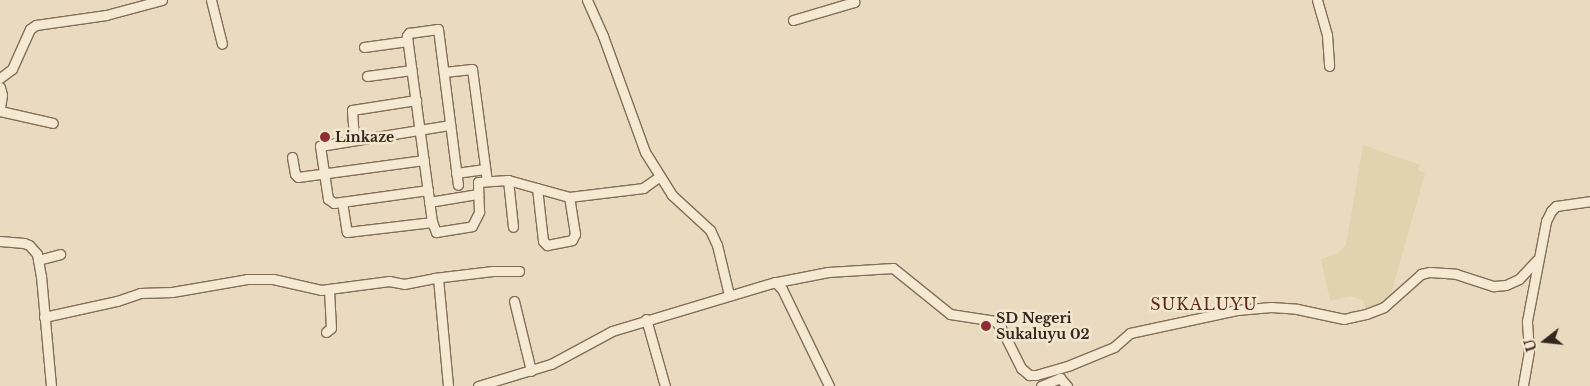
<!DOCTYPE html>
<style>
body{margin:0}
#map{position:relative;width:1590px;height:386px;overflow:hidden;background:#eadbc0;font-family:"Libre Baskerville",serif}
div>[style]{position:absolute}
.farmland>*{inset:0;background:#dfd4ae}
.roads{filter:drop-shadow(1px 0 #826d5a) drop-shadow(-1px 0 #826d5a) drop-shadow(0 1px #826d5a) drop-shadow(0 -1px #826d5a)}
.minor>*{height:9px;margin:-4.5px;padding:0 4.5px;transform-origin:4.5px;border-radius:4.5px;background:#f6e9d3}
.dots>*{width:14px;height:14px;translate:-50% -50%;box-sizing:border-box;border:2px solid #f2e6cf;border-radius:50%}
span{translate:-50% -50%;white-space:nowrap;text-align:center;line-height:1.15;-webkit-text-stroke:5px #f2e6cf;paint-order:stroke}
.poi-label{font-size:14px;color:#33261d;font-weight:700}
.left{translate:0 -50%;text-align:left}
.quarter-label{font-size:16px;color:#5c281f;letter-spacing:1px}
.north{position:absolute;left:1520px;top:316px;width:50px;height:50px;-webkit-text-stroke:4px #f2e6cf;paint-order:stroke;rotate:254deg;font-size:14px;font-weight:700;line-height:20px;text-align:center;color:#33261d}
.north::after{content:'';display:block;margin:auto;width:18px;height:22px;background:#33261d;clip-path:polygon(50% 0,100% 100%,50% 72%,0 100%)}
</style>
<div id="map">
<div class="farmland">
<i style="clip-path:polygon(1363px 145px,1420px 165px,1418px 170px,1425px 173px,1390px 298px,1380px 306px,1366px 311px,1363px 300px,1350px 296px,1330px 301px,1321px 259px,1339px 253px,1346px 245px)"></i>
</div>
<div class="roads">
<div class="minor">
<i style="left:211px;top:0;width:45px;rotate:76deg"></i>
<i style="left:587px;top:0;width:39px;rotate:66deg"></i>
<i style="left:603px;top:36px;width:123px;rotate:70.1deg"></i>
<i style="left:645px;top:152px;width:51px;rotate:57.9deg"></i>
<i style="left:672px;top:195px;width:52px;rotate:42.6deg"></i>
<i style="left:710px;top:230px;width:17px;rotate:65deg"></i>
<i style="left:717px;top:245px;width:51px;rotate:76.5deg"></i>
<i style="left:1317px;top:0;width:36px;rotate:74deg"></i>
<i style="left:1327px;top:35px;width:31px;rotate:86deg"></i>
<i style="left:793px;top:20px;width:64px;rotate:-16.4deg"></i>
<i style="left:854px;top:2px;width:2px;rotate:-90deg"></i>
<i style="left:364px;top:47px;width:44px;rotate:-7.8deg"></i>
<i style="left:444px;top:72px;width:28px;rotate:-6deg"></i>
<i style="left:472px;top:69px;width:113px;rotate:82.4deg"></i>
<i style="left:367px;top:76px;width:45px;rotate:-7.6deg"></i>
<i style="left:0;top:78px;width:15px;rotate:-37deg"></i>
<i style="left:12px;top:69px;width:44px;rotate:-65.8deg"></i>
<i style="left:30px;top:29px;width:7px;rotate:-34deg"></i>
<i style="left:36px;top:25px;width:71px;rotate:-8.1deg"></i>
<i style="left:106px;top:15px;width:58px;rotate:-15deg"></i>
<i style="left:0;top:87px;width:8px;rotate:76deg"></i>
<i style="left:2px;top:95px;width:13px;rotate:99deg"></i>
<i style="left:0;top:111px;width:54px;rotate:12.8deg"></i>
<i style="left:354px;top:139px;width:29px;rotate:-94deg"></i>
<i style="left:352px;top:110px;width:65px;rotate:-8.9deg"></i>
<i style="left:292px;top:157px;width:17px;rotate:80deg"></i>
<i style="left:295px;top:174px;width:4px;rotate:45deg"></i>
<i style="left:298px;top:177px;width:127px;rotate:-7.7deg"></i>
<i style="left:456px;top:173px;width:29px;rotate:-8deg"></i>
<i style="left:508px;top:180px;width:47px;rotate:83.9deg"></i>
<i style="left:537px;top:188px;width:53px;rotate:83.5deg"></i>
<i style="left:543px;top:241px;width:6px;rotate:45deg"></i>
<i style="left:547px;top:245px;width:25px;rotate:-11deg"></i>
<i style="left:572px;top:240px;width:7px;rotate:-63deg"></i>
<i style="left:575px;top:234px;width:37px;rotate:-99deg"></i>
<i style="left:428px;top:190px;width:95px;rotate:172.1deg"></i>
<i style="left:334px;top:203px;width:7px;rotate:-146deg"></i>
<i style="left:328px;top:199px;width:54px;rotate:-98.6deg"></i>
<i style="left:320px;top:146px;width:132px;rotate:-9.2deg"></i>
<i style="left:342px;top:202px;width:30px;rotate:81deg"></i>
<i style="left:347px;top:232px;width:86px;rotate:-6.7deg"></i>
<i style="left:432px;top:222px;width:11px;rotate:68deg"></i>
<i style="left:436px;top:232px;width:36px;rotate:-9deg"></i>
<i style="left:472px;top:226px;width:16px;rotate:-63deg"></i>
<i style="left:479px;top:212px;width:30px;rotate:-92deg"></i>
<i style="left:478px;top:182px;width:30px;rotate:-4deg"></i>
<i style="left:508px;top:180px;width:63px;rotate:15.6deg"></i>
<i style="left:569px;top:197px;width:75px;rotate:-6.9deg"></i>
<i style="left:643px;top:188px;width:19px;rotate:-35deg"></i>
<i style="left:429px;top:202px;width:50px;rotate:-9.3deg"></i>
<i style="left:432px;top:222px;width:188px;rotate:-97.7deg"></i>
<i style="left:407px;top:36px;width:4px;rotate:-56deg"></i>
<i style="left:409px;top:33px;width:29px;rotate:-8deg"></i>
<i style="left:438px;top:29px;width:157px;rotate:82.7deg"></i>
<i style="left:0;top:241px;width:24px;rotate:5deg"></i>
<i style="left:24px;top:243px;width:5px;rotate:22deg"></i>
<i style="left:29px;top:245px;width:12px;rotate:48deg"></i>
<i style="left:37px;top:254px;width:22px;rotate:80deg"></i>
<i style="left:41px;top:276px;width:110px;rotate:84.8deg"></i>
<i style="left:38px;top:260px;width:23px;rotate:-15deg"></i>
<i style="left:438px;top:278px;width:108px;rotate:84.7deg"></i>
<i style="left:777px;top:282px;width:52px;rotate:-11.1deg"></i>
<i style="left:828px;top:272px;width:65px;rotate:-3.5deg"></i>
<i style="left:893px;top:268px;width:73px;rotate:38.9deg"></i>
<i style="left:950px;top:314px;width:46px;rotate:8.8deg"></i>
<i style="left:995px;top:321px;width:9px;rotate:49deg"></i>
<i style="left:1001px;top:328px;width:45px;rotate:63.4deg"></i>
<i style="left:1021px;top:368px;width:11px;rotate:41deg"></i>
<i style="left:1029px;top:375px;width:7px"></i>
<i style="left:1036px;top:375px;width:35px;rotate:-16deg"></i>
<i style="left:1070px;top:365px;width:48px;rotate:-22.2deg"></i>
<i style="left:1114px;top:347px;width:21px;rotate:-41deg"></i>
<i style="left:1130px;top:333px;width:109px;rotate:-12.1deg"></i>
<i style="left:1237px;top:310px;width:34px;rotate:-5deg"></i>
<i style="left:1271px;top:307px;width:26px;rotate:4deg"></i>
<i style="left:1297px;top:309px;width:48px;rotate:12deg"></i>
<i style="left:1344px;top:319px;width:8px;rotate:-14deg"></i>
<i style="left:1352px;top:317px;width:14px;rotate:-12deg"></i>
<i style="left:1366px;top:314px;width:19px;rotate:-21deg"></i>
<i style="left:1384px;top:307px;width:50px;rotate:-41.7deg"></i>
<i style="left:1421px;top:274px;width:9px;rotate:-13deg"></i>
<i style="left:1430px;top:272px;width:26px;rotate:4deg"></i>
<i style="left:1456px;top:274px;width:40px;rotate:18deg"></i>
<i style="left:1494px;top:286px;width:12px;rotate:-5deg"></i>
<i style="left:1506px;top:285px;width:14px;rotate:-25deg"></i>
<i style="left:1519px;top:279px;width:26px;rotate:-47deg"></i>
<i style="left:514px;top:301px;width:72px;rotate:76.3deg"></i>
<i style="left:44px;top:317px;width:75px;rotate:-12.4deg"></i>
<i style="left:117px;top:301px;width:24px;rotate:-19deg"></i>
<i style="left:140px;top:293px;width:32px;rotate:-2deg"></i>
<i style="left:172px;top:292px;width:76px;rotate:-9.8deg"></i>
<i style="left:247px;top:279px;width:26px"></i>
<i style="left:273px;top:279px;width:49px;rotate:12.9deg"></i>
<i style="left:321px;top:290px;width:69px;rotate:-7.5deg"></i>
<i style="left:389px;top:281px;width:15px;rotate:11deg"></i>
<i style="left:404px;top:284px;width:31px;rotate:-11deg"></i>
<i style="left:434px;top:278px;width:59px;rotate:-6.8deg"></i>
<i style="left:493px;top:271px;width:26px"></i>
<i style="left:646px;top:319px;width:70px;rotate:74.2deg"></i>
<i style="left:326px;top:332px;width:6px;rotate:-39deg"></i>
<i style="left:331px;top:328px;width:39px;rotate:-93deg"></i>
<i style="left:1523px;top:385px;width:35px;rotate:-80deg"></i>
<i style="left:1529px;top:351px;width:30px;rotate:-94deg"></i>
<i style="left:1527px;top:321px;width:102px;rotate:-79.2deg"></i>
<i style="left:1546px;top:221px;width:11px;rotate:-63deg"></i>
<i style="left:1551px;top:211px;width:7px;rotate:-45deg"></i>
<i style="left:1556px;top:206px;width:34px;rotate:-8deg"></i>
<i style="left:478px;top:386px;width:76px;rotate:-16.8deg"></i>
<i style="left:551px;top:364px;width:69px;rotate:-28.4deg"></i>
<i style="left:612px;top:331px;width:170px;rotate:-16.7deg"></i>
<i style="left:775px;top:282px;width:10px;rotate:45deg"></i>
<i style="left:782px;top:289px;width:108px;rotate:64.1deg"></i>
<i style="left:1041px;top:386px;width:21px;rotate:-23deg"></i>
<i style="left:1060px;top:378px;width:11px;rotate:49deg"></i>
</div>
</div>
<div class="dots">
<i style="left:325px;top:137px;background:#8d2e35"></i>
<i style="left:986px;top:326px;background:#8d2e35"></i>
</div>
<div class="poi-label">
<span class="left" style="left:335px;top:137px">Linkaze</span>
<span class="left" style="left:996px;top:326px">SD Negeri<br>Sukaluyu 02</span>
</div>
<div class="quarter-label">
<span style="left:1204px;top:304px">SUKALUYU</span>
</div>
<div class="north">U</div>
</div>
